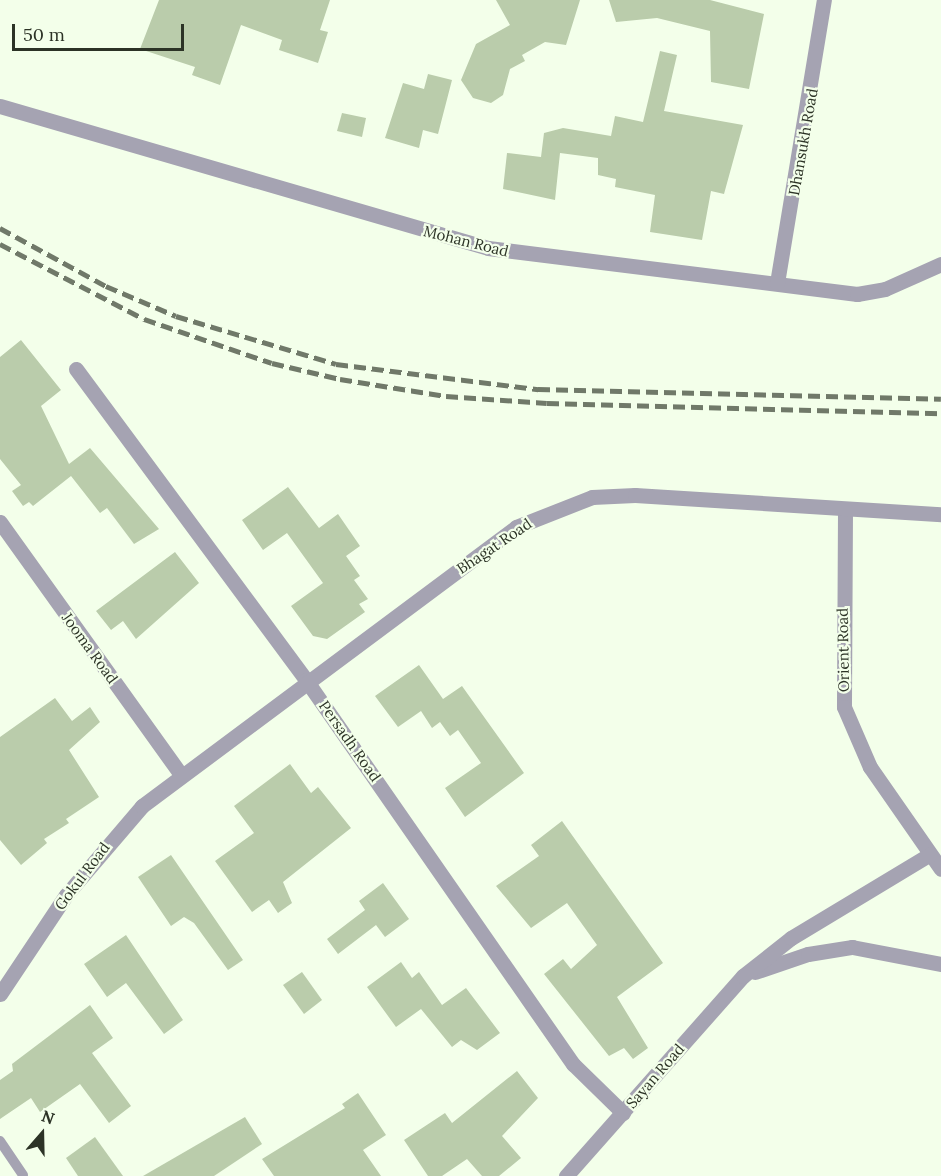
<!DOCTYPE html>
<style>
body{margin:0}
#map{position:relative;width:941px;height:1176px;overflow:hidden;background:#f3ffea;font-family:Lora,serif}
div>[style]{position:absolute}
.building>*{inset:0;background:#baccab}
.lane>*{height:10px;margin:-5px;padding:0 5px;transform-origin:5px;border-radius:5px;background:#a5a3b2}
.street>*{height:15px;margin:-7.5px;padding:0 7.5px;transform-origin:7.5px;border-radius:7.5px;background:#a5a3b2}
.rail>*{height:4.5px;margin-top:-2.25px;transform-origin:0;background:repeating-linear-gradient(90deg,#707969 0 12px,transparent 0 18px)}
span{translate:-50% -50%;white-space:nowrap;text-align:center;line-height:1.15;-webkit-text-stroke:4.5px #f3ffea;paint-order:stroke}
.street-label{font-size:15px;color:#2c3326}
.north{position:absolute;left:12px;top:1104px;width:60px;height:60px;-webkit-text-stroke:4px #f3ffea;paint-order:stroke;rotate:20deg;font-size:16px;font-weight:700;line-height:24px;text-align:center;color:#2c3326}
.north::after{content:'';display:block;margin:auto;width:21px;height:27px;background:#2c3326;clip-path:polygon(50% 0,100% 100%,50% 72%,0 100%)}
.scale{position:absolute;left:12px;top:24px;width:172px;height:27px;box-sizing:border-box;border:3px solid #2c3326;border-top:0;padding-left:8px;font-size:18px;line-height:21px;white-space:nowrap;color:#2c3326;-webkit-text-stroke:4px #f3ffea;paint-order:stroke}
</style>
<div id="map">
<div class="building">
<i style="clip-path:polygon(159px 0,330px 0,320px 30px,328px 32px,318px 63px,279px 50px,282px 40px,241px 25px,220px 85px,192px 75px,195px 67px,140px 49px)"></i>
<i style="clip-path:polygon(496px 0,580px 0,566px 45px,545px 42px,522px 55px,525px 61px,510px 69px,503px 95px,491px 103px,473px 98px,461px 80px,476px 44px,510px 25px)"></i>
<i style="clip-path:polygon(609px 0,710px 0,764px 14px,749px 89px,711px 82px,710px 31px,657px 18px,616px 22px)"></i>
<i style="clip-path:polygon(660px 51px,677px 55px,664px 111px,743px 125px,724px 194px,711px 191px,702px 240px,650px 232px,655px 195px,615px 187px,616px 179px,598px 175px,598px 158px,560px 153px,555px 200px,503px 189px,507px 153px,541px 157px,544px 133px,563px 128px,611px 136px,615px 116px,643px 122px)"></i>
<i style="clip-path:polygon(428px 74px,452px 80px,438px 134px,423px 130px,419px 148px,385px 138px,403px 83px,424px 89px)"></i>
<i style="clip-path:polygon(342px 113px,366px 118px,362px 137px,337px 131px)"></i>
<i style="clip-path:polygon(21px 340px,61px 390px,41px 406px,69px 464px,90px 448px,159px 529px,134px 544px,107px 508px,100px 513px,71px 476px,33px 506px,29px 502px,23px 506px,12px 491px,21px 485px,0 459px,0 357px)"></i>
<i style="clip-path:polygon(288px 487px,319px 528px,338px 514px,360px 546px,346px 556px,360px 576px,354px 580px,368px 599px,359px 604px,365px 612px,327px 639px,313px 636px,291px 606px,323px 583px,287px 533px,263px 550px,242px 520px)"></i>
<i style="clip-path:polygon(175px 552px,199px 583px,136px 639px,123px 621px,111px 630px,96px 611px)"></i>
<i style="clip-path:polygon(419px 665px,443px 699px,462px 686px,524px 773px,465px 817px,445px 788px,481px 763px,458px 730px,450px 736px,440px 722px,432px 728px,421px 711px,398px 727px,375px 696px)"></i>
<i style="clip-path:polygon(55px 698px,72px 721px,90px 707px,100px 722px,69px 750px,99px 797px,66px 819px,69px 823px,44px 839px,47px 843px,21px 865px,0 840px,0 737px)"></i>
<i style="clip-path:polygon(290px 764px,311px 793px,318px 787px,351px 828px,283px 882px,292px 903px,278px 913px,269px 900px,252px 912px,215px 861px,254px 833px,234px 806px)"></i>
<i style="clip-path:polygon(562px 821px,663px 963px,617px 997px,648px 1048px,633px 1059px,624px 1048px,609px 1056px,544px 974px,563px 959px,571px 969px,597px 945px,567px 903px,531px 928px,496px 886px,539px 856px,531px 845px)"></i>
<i style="clip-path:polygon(171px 855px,243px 960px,228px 970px,194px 923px,184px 917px,171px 926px,138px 877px)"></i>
<i style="clip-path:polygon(383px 883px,409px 919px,385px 937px,376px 925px,338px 954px,327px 939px,365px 910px,359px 901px)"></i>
<i style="clip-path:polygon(126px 935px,183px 1020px,164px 1034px,126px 983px,107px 997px,84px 964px)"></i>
<i style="clip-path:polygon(401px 962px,412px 978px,419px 972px,442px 1005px,466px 988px,500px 1033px,477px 1050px,461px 1040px,452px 1047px,421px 1009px,396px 1027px,367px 987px)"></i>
<i style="clip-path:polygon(302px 972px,322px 1000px,304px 1014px,283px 985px)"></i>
<i style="clip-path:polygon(90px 1005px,113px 1038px,92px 1053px,131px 1106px,109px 1123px,80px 1084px,40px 1112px,31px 1098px,0 1119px,0 1080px,13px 1071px,12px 1064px)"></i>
<i style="clip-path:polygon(517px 1071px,538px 1098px,502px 1136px,521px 1158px,499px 1176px,482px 1176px,467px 1159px,442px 1176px,428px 1176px,404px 1140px,445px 1113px,452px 1123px)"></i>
<i style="clip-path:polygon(358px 1093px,386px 1135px,363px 1150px,381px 1176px,274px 1176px,262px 1159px,345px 1108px,342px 1104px)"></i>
<i style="clip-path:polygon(245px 1117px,262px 1144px,214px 1176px,143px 1176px)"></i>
<i style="clip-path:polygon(95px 1137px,123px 1176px,78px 1176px,66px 1158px)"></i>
</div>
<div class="lane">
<i style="left:0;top:1141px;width:41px;rotate:55.9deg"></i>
</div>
<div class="street">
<i style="left:0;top:106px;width:508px;rotate:16.22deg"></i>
<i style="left:488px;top:248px;width:372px;rotate:7.1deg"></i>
<i style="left:857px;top:294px;width:28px;rotate:-10deg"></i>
<i style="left:885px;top:289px;width:61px;rotate:-24.1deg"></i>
<i style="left:777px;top:283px;width:287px;rotate:-80.6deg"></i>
<i style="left:76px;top:369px;width:387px;rotate:53.5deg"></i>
<i style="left:306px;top:680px;width:468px;rotate:55.2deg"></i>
<i style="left:573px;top:1064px;width:70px;rotate:44.4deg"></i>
<i style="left:845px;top:511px;width:196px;rotate:90.3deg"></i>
<i style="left:844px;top:707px;width:65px;rotate:66.6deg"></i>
<i style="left:870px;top:767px;width:124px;rotate:55.2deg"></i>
<i style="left:0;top:522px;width:309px;rotate:54.4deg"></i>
<i style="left:755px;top:972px;width:56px;rotate:-18.8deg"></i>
<i style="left:808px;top:954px;width:45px;rotate:-9deg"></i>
<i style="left:852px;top:947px;width:91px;rotate:10.8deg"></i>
<i style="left:0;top:994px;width:119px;rotate:-56.3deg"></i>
<i style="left:66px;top:895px;width:117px;rotate:-49.5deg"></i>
<i style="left:142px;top:806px;width:467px;rotate:-36.7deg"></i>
<i style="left:516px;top:527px;width:82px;rotate:-21.5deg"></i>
<i style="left:592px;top:497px;width:43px;rotate:-2.7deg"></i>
<i style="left:635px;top:495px;width:307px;rotate:3.6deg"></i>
<i style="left:566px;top:1176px;width:267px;rotate:-48.5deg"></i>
<i style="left:743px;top:976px;width:61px;rotate:-38.4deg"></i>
<i style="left:791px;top:938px;width:162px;rotate:-31.1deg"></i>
</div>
<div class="rail">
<i style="left:0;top:228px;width:121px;rotate:28.7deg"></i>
<i style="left:106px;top:286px;width:76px;rotate:23.2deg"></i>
<i style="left:176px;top:316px;width:167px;rotate:16.7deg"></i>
<i style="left:336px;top:364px;width:204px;rotate:7.1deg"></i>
<i style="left:538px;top:389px;width:403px;rotate:1.4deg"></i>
<i style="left:0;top:244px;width:162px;rotate:27.5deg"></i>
<i style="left:144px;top:319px;width:135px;rotate:19deg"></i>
<i style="left:272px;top:363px;width:70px;rotate:13.2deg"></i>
<i style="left:340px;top:379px;width:107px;rotate:9.1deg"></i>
<i style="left:446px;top:396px;width:101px;rotate:4deg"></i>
<i style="left:547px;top:403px;width:394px;rotate:1.5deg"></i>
</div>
<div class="street-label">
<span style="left:803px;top:142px;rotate:-80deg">Dhansukh Road</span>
<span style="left:466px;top:241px;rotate:14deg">Mohan Road</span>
<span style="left:494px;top:546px;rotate:-34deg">Bhagat Road</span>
<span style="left:90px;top:648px;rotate:54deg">Jooma Road</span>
<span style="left:843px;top:650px;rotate:-91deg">Orient Road</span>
<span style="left:350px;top:741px;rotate:55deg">Persadh Road</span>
<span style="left:82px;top:876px;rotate:-53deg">Gokul Road</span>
<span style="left:655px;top:1076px;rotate:-49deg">Sayan Road</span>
</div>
<div class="north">N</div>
<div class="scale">50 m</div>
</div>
